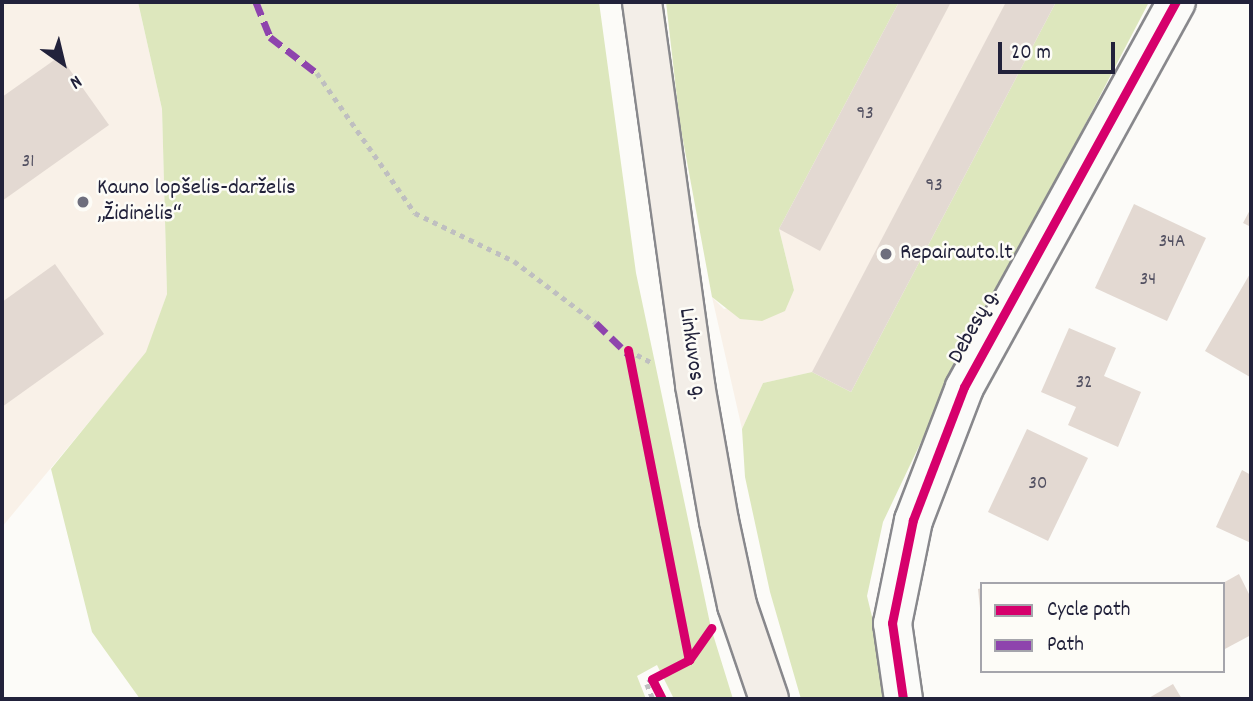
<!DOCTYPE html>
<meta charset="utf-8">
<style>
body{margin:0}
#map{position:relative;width:1253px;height:701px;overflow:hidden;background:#fcfbf8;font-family:Dekko,sans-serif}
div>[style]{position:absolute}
.built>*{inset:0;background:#f9f1e8}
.green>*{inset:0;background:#dde7bd}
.building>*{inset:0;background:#e3d9d2}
.path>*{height:4.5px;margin-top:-2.25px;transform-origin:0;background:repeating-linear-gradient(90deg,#bfbfc0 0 5px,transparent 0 10px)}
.roads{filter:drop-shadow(2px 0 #88888c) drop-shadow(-2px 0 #88888c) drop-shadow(0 2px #88888c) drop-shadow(0 -2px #88888c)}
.minor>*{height:37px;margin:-18.5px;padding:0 18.5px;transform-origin:18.5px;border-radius:18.5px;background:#fbfbf9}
.major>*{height:38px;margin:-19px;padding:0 19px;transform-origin:19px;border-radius:19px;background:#f3eee8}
.quiet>*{height:7px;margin-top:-3.5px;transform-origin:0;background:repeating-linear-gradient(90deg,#8e44ad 0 14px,transparent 0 21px)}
.cycleway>*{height:9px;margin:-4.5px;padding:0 4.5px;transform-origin:4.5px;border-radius:4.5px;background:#d6006c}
.dots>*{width:19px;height:19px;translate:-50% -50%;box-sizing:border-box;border:4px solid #fdfcf7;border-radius:50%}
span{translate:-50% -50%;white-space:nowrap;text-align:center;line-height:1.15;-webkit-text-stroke:5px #fdfcf7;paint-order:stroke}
.number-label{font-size:19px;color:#525061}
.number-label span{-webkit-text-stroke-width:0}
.poi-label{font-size:23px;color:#22223b}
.left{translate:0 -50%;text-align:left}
.street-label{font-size:23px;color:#22223b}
.frame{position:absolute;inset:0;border:4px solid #22223b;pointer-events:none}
.legend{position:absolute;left:980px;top:582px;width:245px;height:91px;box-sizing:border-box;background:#fdfcf7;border:2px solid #a5a5ac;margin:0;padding:9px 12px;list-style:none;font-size:21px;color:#22223b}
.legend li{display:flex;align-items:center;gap:14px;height:35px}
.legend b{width:35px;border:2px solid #a5a5ac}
.north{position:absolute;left:28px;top:28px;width:70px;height:70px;-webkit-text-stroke:5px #fdfcf7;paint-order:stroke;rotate:146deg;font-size:19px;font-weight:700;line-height:28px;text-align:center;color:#22223b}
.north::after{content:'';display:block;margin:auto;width:24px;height:32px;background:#22223b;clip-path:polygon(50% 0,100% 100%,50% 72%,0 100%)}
.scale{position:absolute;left:998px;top:42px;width:117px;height:32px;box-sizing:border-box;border:4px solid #22223b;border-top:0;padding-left:9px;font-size:21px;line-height:24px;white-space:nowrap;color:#22223b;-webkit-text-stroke:5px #fdfcf7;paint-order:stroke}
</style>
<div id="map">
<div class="built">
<i style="clip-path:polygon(2px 2px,138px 2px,162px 109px,167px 294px,147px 352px,2px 527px)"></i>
<i style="clip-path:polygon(899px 2px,1056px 2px,851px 392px,812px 372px,763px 383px,742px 429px,712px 297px,724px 309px,794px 290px,779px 229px)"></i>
</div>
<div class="green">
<i style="clip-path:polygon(138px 2px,599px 2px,636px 273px,711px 628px,733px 699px,674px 699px,657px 665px,637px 676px,646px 699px,140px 699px,92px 632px,51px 469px,146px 352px,167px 294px,162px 109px)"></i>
<i style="clip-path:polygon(666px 2px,899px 2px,779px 229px,794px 290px,785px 311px,762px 321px,740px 319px,712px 297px,680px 124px)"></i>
<i style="clip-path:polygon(1056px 2px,1149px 2px,940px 402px,883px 522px,867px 596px,892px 699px,801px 699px,770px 592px,745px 477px,742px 429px,763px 383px,812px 372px,851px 392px)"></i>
</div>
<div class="building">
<i style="clip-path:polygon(899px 2px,951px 2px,820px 251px,779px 229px)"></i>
<i style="clip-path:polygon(1006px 2px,1056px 2px,851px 392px,812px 372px)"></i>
<i style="clip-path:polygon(60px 56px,109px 125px,2px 201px,2px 97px)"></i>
<i style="clip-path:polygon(1134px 204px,1206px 238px,1167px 321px,1095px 288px)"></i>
<i style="clip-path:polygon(1251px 208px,1251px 227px,1243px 223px)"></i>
<i style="clip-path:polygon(55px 264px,104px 334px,2px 407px,2px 302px)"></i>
<i style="clip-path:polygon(1251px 272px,1251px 374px,1250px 377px,1205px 351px)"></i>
<i style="clip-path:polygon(1069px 328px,1116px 348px,1104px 376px,1141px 392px,1118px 447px,1068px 425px,1076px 407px,1041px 392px)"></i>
<i style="clip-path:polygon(1027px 429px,1088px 458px,1048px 541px,988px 512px)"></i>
<i style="clip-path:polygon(1242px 470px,1251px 475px,1251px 543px,1216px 527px)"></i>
<i style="clip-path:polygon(1239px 574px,1251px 598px,1251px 635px,1223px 650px,1223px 583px)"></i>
<i style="clip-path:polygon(982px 588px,982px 608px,980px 608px,978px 589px)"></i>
<i style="clip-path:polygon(1173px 684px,1182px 699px,1147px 699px)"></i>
</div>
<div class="path">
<i style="left:317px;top:73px;width:171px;rotate:55deg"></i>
<i style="left:415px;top:213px;width:110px;rotate:25.9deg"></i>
<i style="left:514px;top:261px;width:103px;rotate:37.1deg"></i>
<i style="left:628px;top:350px;width:27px;rotate:28deg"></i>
<i style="left:652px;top:679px;width:7px;rotate:135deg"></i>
<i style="left:647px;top:684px;width:16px;rotate:68deg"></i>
</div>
<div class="roads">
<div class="minor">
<i style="left:903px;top:699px;width:77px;rotate:-98.2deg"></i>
<i style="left:892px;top:623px;width:105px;rotate:-78.5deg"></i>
<i style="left:913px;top:520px;width:142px;rotate:-69deg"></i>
<i style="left:964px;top:387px;width:440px;rotate:-61.2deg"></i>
</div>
<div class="major">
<i style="left:642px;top:2px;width:387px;rotate:82.1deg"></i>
<i style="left:695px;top:385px;width:138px;rotate:80deg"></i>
<i style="left:719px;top:521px;width:86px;rotate:77.9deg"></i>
<i style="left:737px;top:605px;width:99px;rotate:71.2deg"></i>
</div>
</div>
<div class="quiet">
<i style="left:256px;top:2px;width:38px;rotate:68deg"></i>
<i style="left:270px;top:37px;width:59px;rotate:37.5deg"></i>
<i style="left:596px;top:323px;width:45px;rotate:44.1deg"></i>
</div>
<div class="cycleway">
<i style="left:628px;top:350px;width:316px;rotate:78.9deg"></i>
<i style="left:662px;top:699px;width:22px;rotate:-117deg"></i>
<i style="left:652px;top:679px;width:42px;rotate:-27.2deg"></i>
<i style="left:689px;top:660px;width:39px;rotate:-55deg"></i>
<i style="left:903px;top:699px;width:77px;rotate:-98.2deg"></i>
<i style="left:892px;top:623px;width:105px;rotate:-78.5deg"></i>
<i style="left:913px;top:520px;width:142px;rotate:-69deg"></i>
<i style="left:964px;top:387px;width:440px;rotate:-61.2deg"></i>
</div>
<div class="dots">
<i style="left:83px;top:202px;background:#6e6e7d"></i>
<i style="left:886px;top:254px;background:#6e6e7d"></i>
</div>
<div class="number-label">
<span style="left:865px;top:115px">93</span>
<span style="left:28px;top:163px">31</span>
<span style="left:934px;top:187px">93</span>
<span style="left:1172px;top:243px">34A</span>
<span style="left:1148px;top:281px">34</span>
<span style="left:1084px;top:384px">32</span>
<span style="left:1038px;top:485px">30</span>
</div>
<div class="poi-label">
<span class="left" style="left:97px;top:202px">Kauno lopšelis-darželis<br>„Židinėlis“</span>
<span class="left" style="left:900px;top:254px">Repairauto.lt</span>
</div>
<div class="street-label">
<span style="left:975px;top:327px;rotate:-61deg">Debesų g.</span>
<span style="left:691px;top:354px;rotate:82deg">Linkuvos g.</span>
</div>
<div class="frame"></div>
<ul class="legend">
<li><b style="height:9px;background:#d6006c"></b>Cycle path</li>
<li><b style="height:9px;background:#8e44ad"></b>Path</li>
</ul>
<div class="north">N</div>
<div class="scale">20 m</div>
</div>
